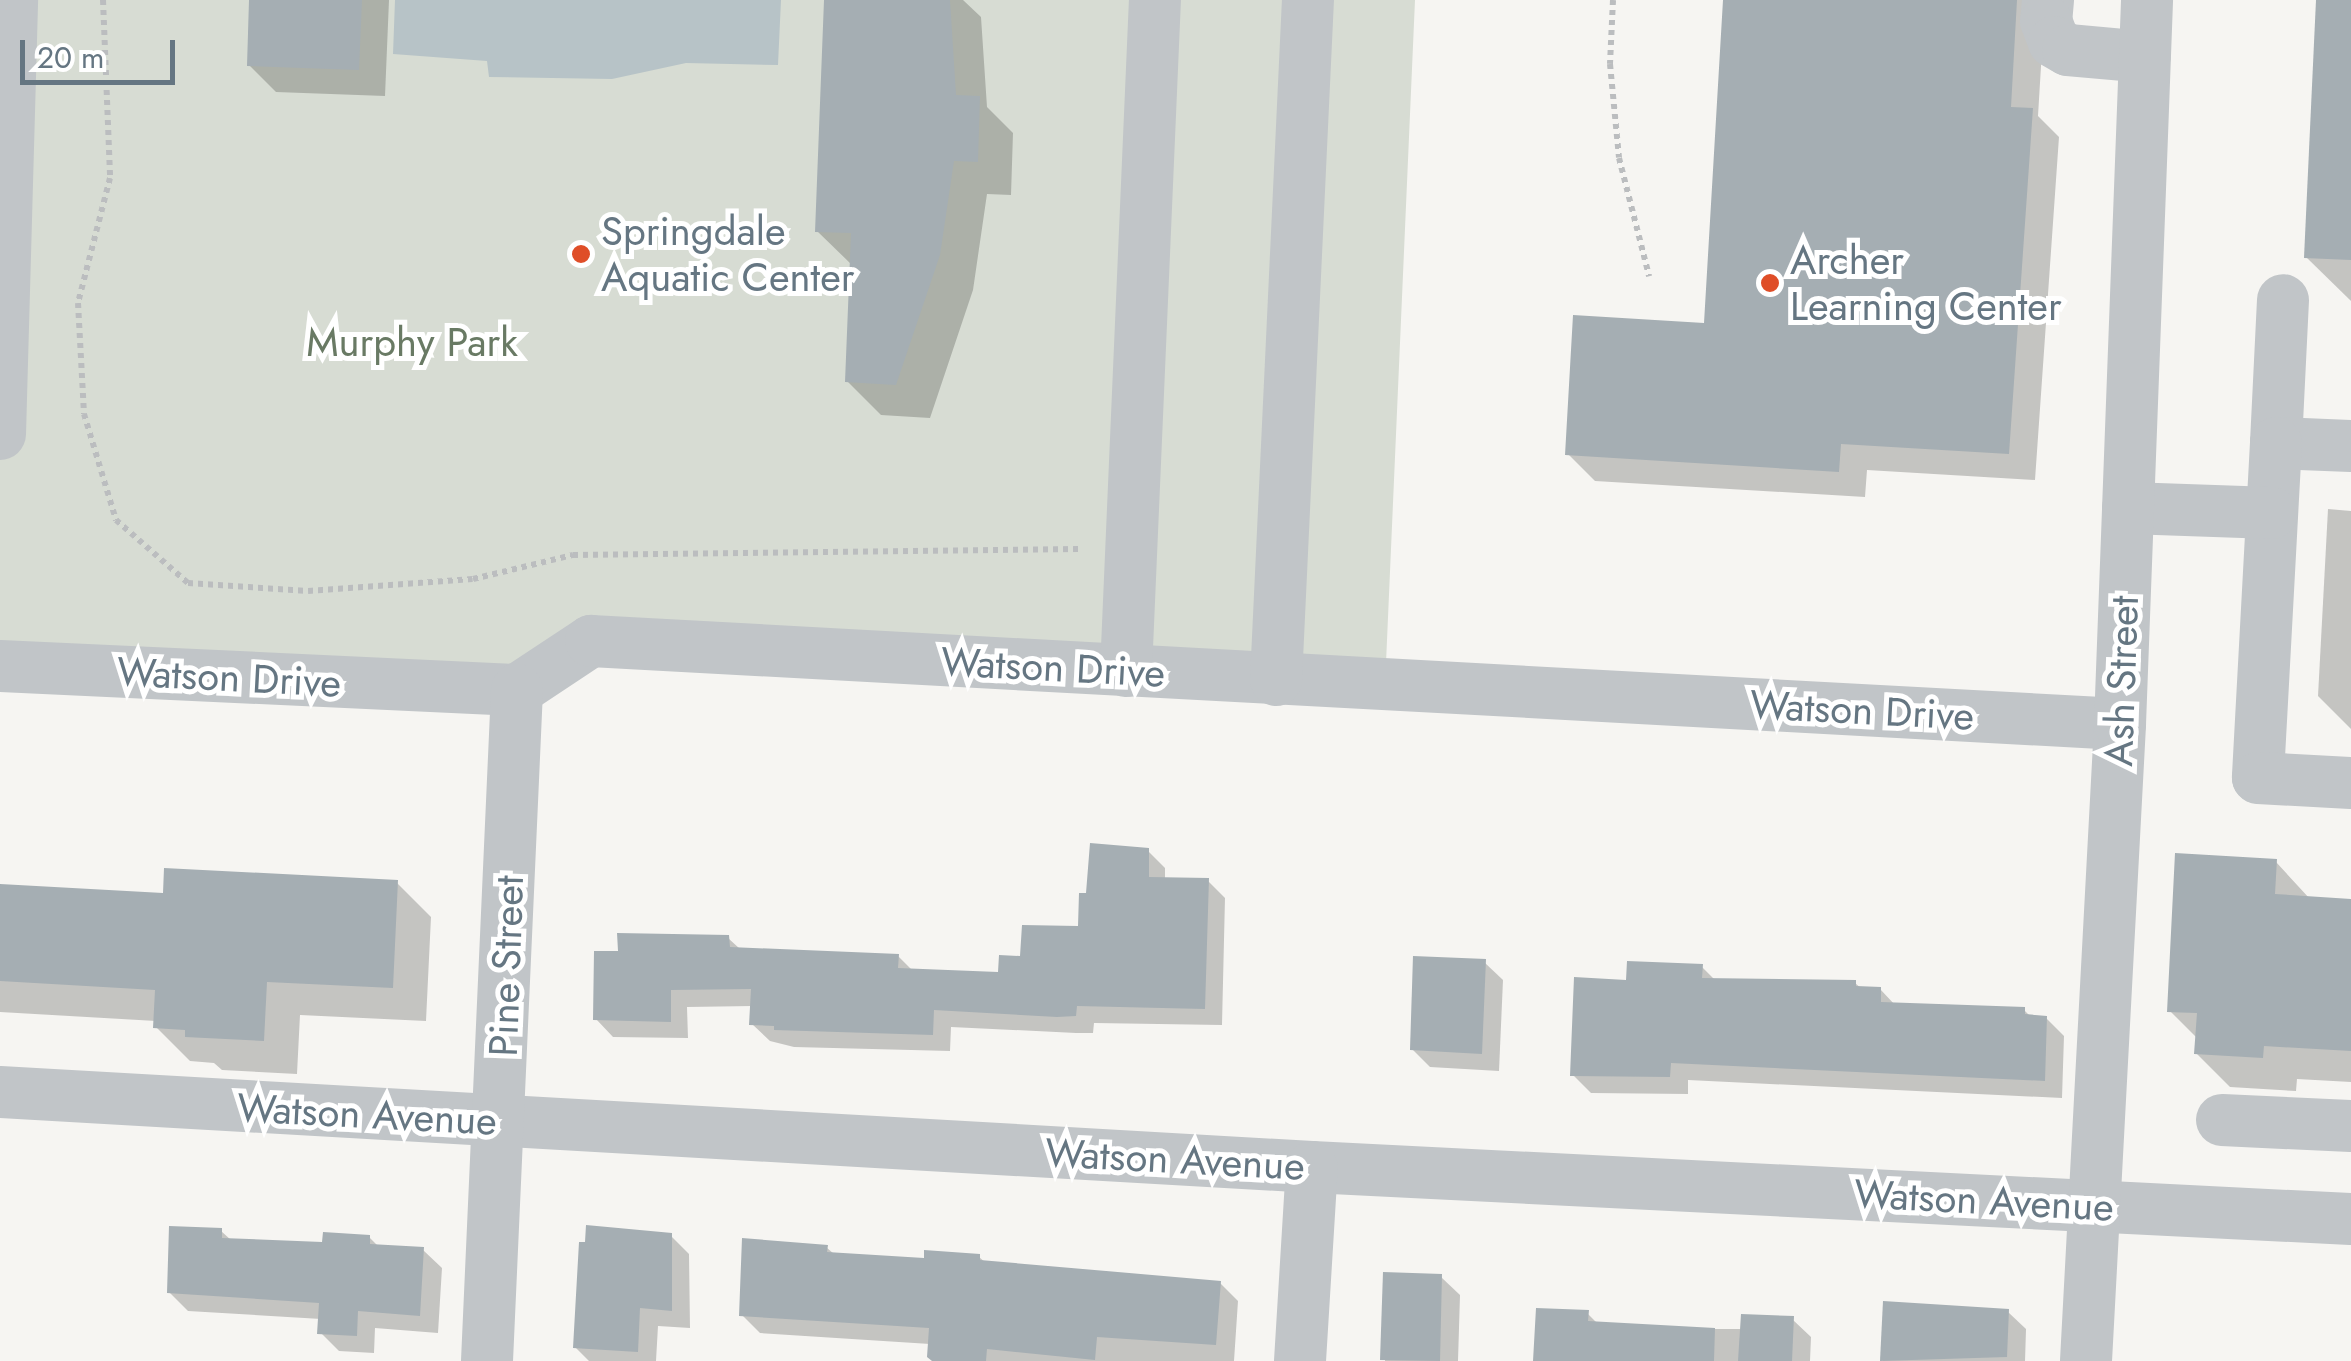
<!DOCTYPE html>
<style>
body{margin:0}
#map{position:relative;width:2351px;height:1361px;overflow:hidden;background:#f6f5f2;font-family:Jost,sans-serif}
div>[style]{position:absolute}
.green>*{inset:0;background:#d7dcd3}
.water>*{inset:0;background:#b7c3c7}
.shadow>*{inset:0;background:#0003}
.building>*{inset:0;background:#a5aeb3}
.path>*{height:6px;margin-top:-3px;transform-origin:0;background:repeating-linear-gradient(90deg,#bbbdbf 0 5px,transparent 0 10px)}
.minor>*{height:52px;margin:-26px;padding:0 26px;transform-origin:26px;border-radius:26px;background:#c1c5c8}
.dots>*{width:28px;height:28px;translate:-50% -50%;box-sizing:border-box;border:5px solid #fff;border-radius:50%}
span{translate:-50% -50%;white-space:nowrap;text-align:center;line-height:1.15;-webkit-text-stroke:10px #fff;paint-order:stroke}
.poi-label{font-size:40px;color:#657682}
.left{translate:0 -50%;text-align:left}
.park-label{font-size:40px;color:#697a64}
.street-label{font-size:40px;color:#657682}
.scale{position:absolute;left:20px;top:40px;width:155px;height:45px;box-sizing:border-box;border:5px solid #657682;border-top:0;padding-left:12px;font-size:30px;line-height:35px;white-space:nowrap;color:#657682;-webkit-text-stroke:8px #fff;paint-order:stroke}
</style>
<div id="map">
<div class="green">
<i style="clip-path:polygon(12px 0,1415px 0,1385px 686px,592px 641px,517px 690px,0 666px,0 434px)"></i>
</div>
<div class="water">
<i style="clip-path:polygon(395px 0,781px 0,778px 65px,686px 63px,612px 79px,489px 77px,487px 61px,393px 54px)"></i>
</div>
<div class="shadow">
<i style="clip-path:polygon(252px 0,389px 0,385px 96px,276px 92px,249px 65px)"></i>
<i style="clip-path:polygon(827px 0,963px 0,981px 17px,987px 107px,1013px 133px,1011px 195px,987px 194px,973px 290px,930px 418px,881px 415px,847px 381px,852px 265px,817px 231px)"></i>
<i style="clip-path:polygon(1726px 0,2045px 0,2038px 116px,2059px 137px,2035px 480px,1867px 470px,1865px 497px,1595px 481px,1568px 454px,1706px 325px)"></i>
<i style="clip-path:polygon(2318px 0,2351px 0,2351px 301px,2306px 257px)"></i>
<i style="clip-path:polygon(2328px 509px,2351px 511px,2351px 729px,2318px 696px)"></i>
<i style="clip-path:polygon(1147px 850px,1165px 868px,1165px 880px,1208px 881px,1225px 898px,1222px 1025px,1094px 1023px,1093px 1033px,1076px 1033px,951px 1027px,950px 1051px,794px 1047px,770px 1041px,752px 1024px,753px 1006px,687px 1007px,688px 1038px,613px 1037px,596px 1019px,620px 954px,728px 938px,740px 949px,898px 956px,913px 971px,1000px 975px,1080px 928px)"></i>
<i style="clip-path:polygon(2276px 862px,2310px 899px,2351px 902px,2351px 1082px,2297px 1079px,2296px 1091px,2230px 1087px,2196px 1053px,2197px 1038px,2170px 1011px)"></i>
<i style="clip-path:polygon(397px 883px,431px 917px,426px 1021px,300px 1015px,297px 1074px,222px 1070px,214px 1063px,190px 1061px,156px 1027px,156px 1021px,0 1012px,0 887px,165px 896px)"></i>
<i style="clip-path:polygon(1484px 962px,1503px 980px,1499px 1071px,1430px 1067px,1412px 1049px)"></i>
<i style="clip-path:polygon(1702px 967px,1716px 981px,1855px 983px,1862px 989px,1880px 989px,1896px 1006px,2024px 1010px,2031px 1017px,2046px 1018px,2064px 1036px,2062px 1098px,1688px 1080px,1688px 1094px,1591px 1093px,1573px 1075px,1628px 983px)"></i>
<i style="clip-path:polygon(221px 1231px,231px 1240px,325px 1245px,369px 1237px,379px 1247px,423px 1250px,442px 1268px,438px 1333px,375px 1328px,374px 1353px,339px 1351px,321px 1333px,321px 1319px,188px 1311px,169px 1292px)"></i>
<i style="clip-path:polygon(671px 1236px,689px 1254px,690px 1328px,658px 1326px,656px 1361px,589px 1361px,575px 1347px,587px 1245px)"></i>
<i style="clip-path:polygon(826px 1247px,834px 1254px,926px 1260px,979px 1257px,986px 1263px,1220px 1283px,1238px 1301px,1234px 1361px,934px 1361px,930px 1344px,760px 1333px,742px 1315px)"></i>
<i style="clip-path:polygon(1385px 1275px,1441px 1277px,1460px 1295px,1458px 1361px,1385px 1361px)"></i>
<i style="clip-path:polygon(1885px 1304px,2008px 1312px,2026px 1329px,2025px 1361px,1883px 1361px)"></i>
<i style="clip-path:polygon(1587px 1313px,1598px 1324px,1688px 1329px,1743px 1329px,1792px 1319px,1811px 1337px,1810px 1361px,1535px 1361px)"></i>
</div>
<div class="building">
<i style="clip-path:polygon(249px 0,362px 0,359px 70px,247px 66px)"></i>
<i style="clip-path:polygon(824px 0,950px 0,956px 95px,980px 96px,978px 162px,954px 161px,940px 255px,896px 385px,845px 382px,851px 233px,815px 232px)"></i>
<i style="clip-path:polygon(1723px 0,2017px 0,2011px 107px,2033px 108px,2009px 454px,1841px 444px,1839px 472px,1565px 455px,1573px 315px,1704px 323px)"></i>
<i style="clip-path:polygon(2316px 0,2351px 0,2351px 260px,2304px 258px)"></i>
<i style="clip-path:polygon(1090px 843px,1149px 848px,1149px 877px,1209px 878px,1205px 1009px,1077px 1006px,1076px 1016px,1057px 1017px,934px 1010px,933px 1035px,774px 1030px,774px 1026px,749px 1025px,751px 989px,671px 990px,671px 1022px,593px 1020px,594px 951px,618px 951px,617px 933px,729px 935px,730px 947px,899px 954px,898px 968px,998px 972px,999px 955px,1020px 956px,1022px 925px,1078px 926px,1079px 893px,1086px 893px)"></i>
<i style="clip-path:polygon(2175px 853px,2277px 859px,2275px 894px,2351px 899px,2351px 1051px,2264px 1046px,2263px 1058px,2194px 1054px,2197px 1013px,2167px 1012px)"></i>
<i style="clip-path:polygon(164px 868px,398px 880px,393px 988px,267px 982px,264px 1041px,185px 1037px,185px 1030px,153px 1028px,155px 990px,0 981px,0 884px,163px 893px)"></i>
<i style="clip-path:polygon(1413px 956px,1486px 959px,1482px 1054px,1410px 1050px)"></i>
<i style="clip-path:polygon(1627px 961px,1703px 964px,1702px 978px,1856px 980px,1856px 986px,1881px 987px,1881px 1002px,2025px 1007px,2025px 1014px,2047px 1016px,2045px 1081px,1671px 1063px,1670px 1077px,1570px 1076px,1574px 977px,1626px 980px)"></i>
<i style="clip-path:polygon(586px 1225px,672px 1233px,672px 1311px,640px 1308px,638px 1352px,573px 1348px,579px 1242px,585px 1242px)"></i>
<i style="clip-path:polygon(169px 1226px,222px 1228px,222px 1238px,322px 1242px,323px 1232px,370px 1235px,370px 1244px,424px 1247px,420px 1316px,358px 1311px,357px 1336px,317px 1334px,319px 1303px,167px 1293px)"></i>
<i style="clip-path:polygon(742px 1238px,828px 1245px,827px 1252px,924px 1258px,924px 1250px,980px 1254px,980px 1260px,1221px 1281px,1216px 1345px,1097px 1337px,1095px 1360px,987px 1349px,986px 1361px,932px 1361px,927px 1357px,929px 1328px,739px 1316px)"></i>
<i style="clip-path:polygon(1383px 1272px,1442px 1274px,1440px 1361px,1380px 1360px)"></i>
<i style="clip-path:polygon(1883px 1301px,2009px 1309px,2007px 1357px,1880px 1361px)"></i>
<i style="clip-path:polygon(1536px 1308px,1589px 1310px,1588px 1321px,1715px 1328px,1714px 1361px,1533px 1361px)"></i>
<i style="clip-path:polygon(1741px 1314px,1794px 1316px,1792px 1361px,1738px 1361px)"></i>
</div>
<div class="path">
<i style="left:103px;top:0;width:178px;rotate:87.7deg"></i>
<i style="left:110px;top:178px;width:129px;rotate:104.4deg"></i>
<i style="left:78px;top:303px;width:111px;rotate:86.9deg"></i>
<i style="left:84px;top:414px;width:111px;rotate:73.2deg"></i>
<i style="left:116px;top:520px;width:96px;rotate:41.2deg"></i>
<i style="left:188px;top:583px;width:120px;rotate:3.8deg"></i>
<i style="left:308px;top:591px;width:165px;rotate:-4.2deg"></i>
<i style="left:473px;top:579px;width:103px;rotate:-13.5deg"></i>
<i style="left:573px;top:555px;width:506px;rotate:-0.68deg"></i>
<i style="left:1613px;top:0;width:64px;rotate:92.7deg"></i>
<i style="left:1610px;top:64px;width:94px;rotate:84.5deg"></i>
<i style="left:1619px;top:158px;width:122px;rotate:75.7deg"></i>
</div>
<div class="minor">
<i style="left:2048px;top:0;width:21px;rotate:95deg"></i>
<i style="left:2046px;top:21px;width:22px;rotate:69deg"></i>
<i style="left:2054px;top:42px;width:16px;rotate:30deg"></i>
<i style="left:2068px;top:50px;width:77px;rotate:5.2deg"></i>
<i style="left:0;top:434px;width:434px;rotate:-88.4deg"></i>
<i style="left:2276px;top:443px;width:143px;rotate:-87.2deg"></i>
<i style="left:2351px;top:446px;width:75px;rotate:-177.7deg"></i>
<i style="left:2276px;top:443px;width:335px;rotate:93.1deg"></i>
<i style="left:2258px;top:778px;width:93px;rotate:3.1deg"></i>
<i style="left:2128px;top:508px;width:144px;rotate:2deg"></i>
<i style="left:0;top:666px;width:518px;rotate:2.66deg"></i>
<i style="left:517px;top:690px;width:89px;rotate:-33.5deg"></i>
<i style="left:591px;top:641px;width:1531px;rotate:3.11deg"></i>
<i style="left:1126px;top:671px;width:672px;rotate:-87.53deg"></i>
<i style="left:1276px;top:680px;width:681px;rotate:-87.31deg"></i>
<i style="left:0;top:1092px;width:1314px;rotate:3.27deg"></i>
<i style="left:1312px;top:1167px;width:1040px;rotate:2.87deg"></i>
<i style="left:2222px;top:1120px;width:129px;rotate:2.7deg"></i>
<i style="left:487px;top:1361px;width:672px;rotate:-87.44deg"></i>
<i style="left:1300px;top:1361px;width:194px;rotate:-86.5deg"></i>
<i style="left:2086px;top:1361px;width:638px;rotate:-86.94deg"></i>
<i style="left:2120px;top:724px;width:725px;rotate:-87.86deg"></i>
</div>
<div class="dots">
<i style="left:581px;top:254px;background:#df4e28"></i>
<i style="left:1770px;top:283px;background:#df4e28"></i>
</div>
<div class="poi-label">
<span class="left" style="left:601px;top:254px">Springdale<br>Aquatic Center</span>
<span class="left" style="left:1790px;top:283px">Archer<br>Learning Center</span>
</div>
<div class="park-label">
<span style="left:412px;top:342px">Murphy Park</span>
</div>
<div class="street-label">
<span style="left:1053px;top:667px;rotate:3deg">Watson Drive</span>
<span style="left:229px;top:677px;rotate:3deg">Watson Drive</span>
<span style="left:2121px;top:681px;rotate:-88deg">Ash Street</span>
<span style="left:1862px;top:710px;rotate:3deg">Watson Drive</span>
<span style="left:506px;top:966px;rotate:-88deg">Pine Street</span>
<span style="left:367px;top:1114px;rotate:3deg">Watson Avenue</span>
<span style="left:1175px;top:1159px;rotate:3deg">Watson Avenue</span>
<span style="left:1984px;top:1200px;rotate:3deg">Watson Avenue</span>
</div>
<div class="scale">20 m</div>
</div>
